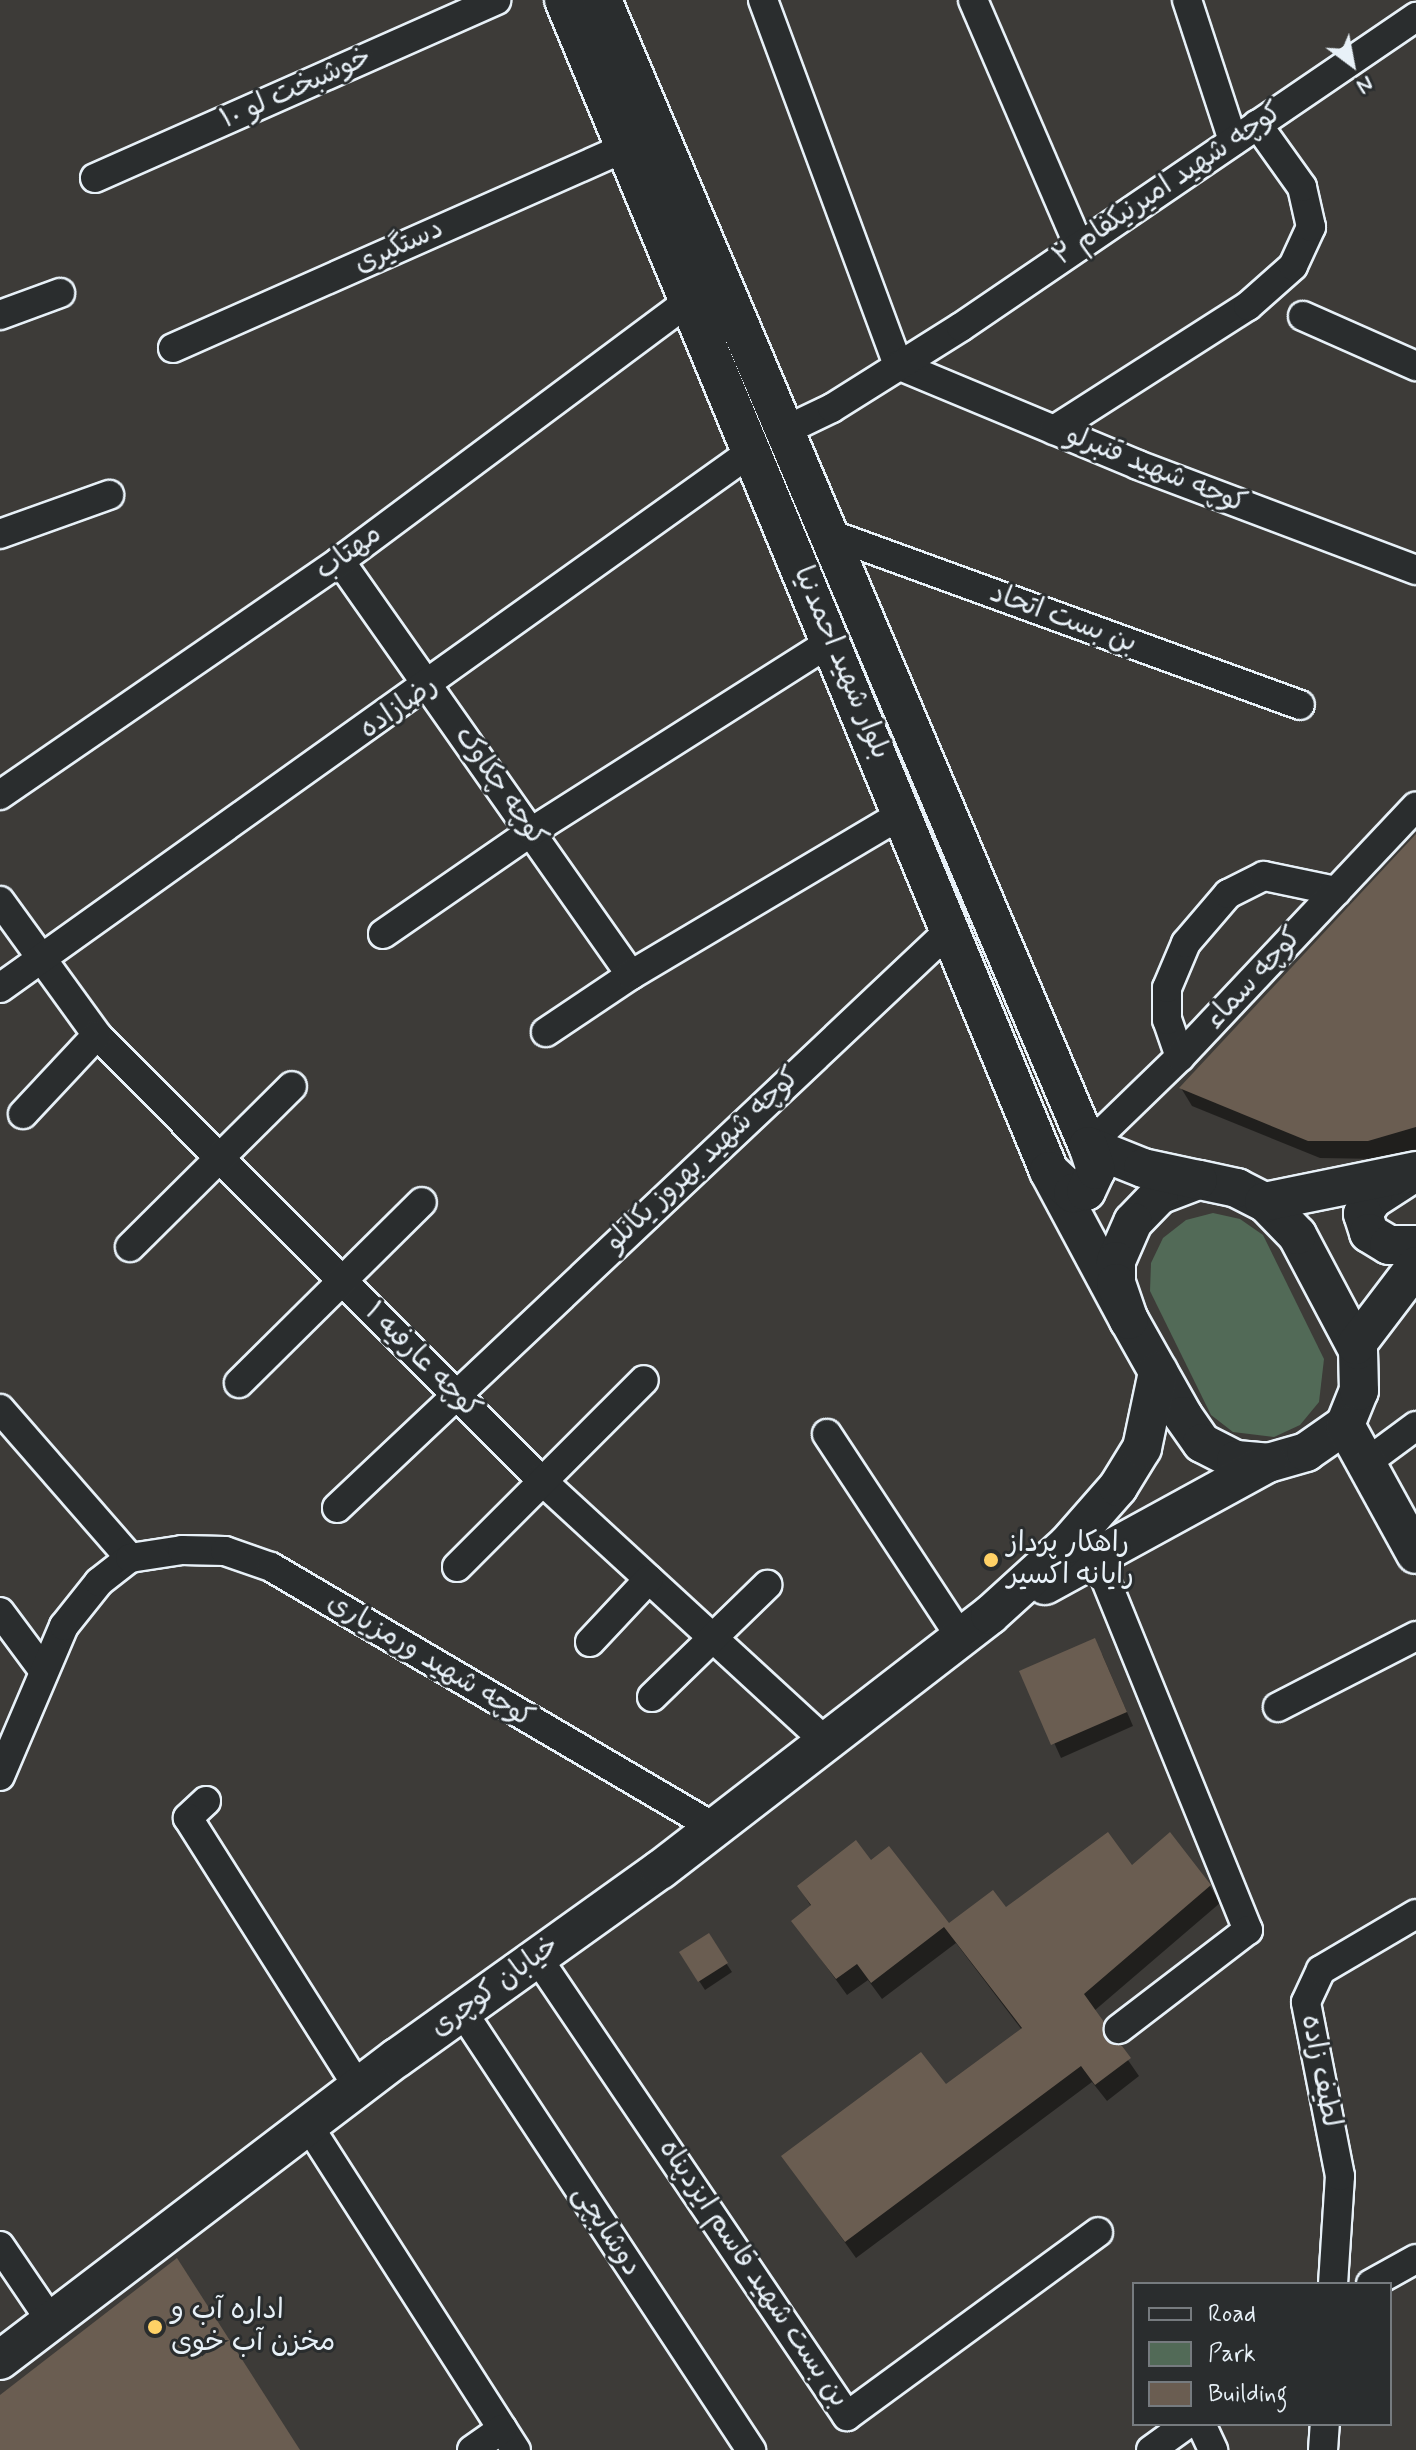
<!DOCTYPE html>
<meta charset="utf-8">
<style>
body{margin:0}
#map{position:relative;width:1416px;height:2450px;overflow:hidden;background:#3d3b38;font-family:Mynerve,"Playpen Sans Arabic",sans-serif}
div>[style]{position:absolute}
.green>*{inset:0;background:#526a57}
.shadow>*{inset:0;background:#0007}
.building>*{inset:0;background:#6a5d51}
.roads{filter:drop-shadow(2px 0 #e8f1f8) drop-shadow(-2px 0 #e8f1f8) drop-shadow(0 2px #e8f1f8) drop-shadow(0 -2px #e8f1f8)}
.street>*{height:28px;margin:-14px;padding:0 14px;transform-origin:14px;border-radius:14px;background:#2a2d2e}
.secondary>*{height:38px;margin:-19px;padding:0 19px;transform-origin:19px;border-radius:19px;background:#2a2d2e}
.dots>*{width:22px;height:22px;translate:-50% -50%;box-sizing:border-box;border:4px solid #2a2d2e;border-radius:50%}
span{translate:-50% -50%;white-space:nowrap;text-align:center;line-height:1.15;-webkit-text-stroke:6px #2a2d2e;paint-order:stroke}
.street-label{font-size:28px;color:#e8f1f8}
.poi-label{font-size:28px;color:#e8f1f8}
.left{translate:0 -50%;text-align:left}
.legend{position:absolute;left:1132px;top:2282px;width:260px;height:144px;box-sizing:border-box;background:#2a2d2e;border:2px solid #767b7f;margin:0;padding:10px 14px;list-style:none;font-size:24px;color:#e8f1f8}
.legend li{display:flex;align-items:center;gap:16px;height:40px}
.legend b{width:40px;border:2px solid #767b7f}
.north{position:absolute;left:1312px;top:24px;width:80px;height:80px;-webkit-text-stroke:6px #2a2d2e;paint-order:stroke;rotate:148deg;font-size:22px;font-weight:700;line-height:32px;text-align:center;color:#e8f1f8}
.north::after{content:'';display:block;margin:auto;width:28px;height:36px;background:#e8f1f8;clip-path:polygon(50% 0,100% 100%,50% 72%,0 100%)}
</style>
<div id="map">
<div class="green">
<i style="clip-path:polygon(1213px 1213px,1240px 1219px,1263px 1235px,1324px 1359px,1319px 1402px,1300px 1425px,1274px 1437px,1233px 1432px,1211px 1415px,1150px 1291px,1151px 1263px,1163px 1238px,1186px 1220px)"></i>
</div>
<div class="shadow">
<i style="clip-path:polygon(1416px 839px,1416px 1149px,1379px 1159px,1320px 1158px,1192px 1106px,1181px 1088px)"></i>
<i style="clip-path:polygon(1102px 1654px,1133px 1726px,1061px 1758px,1022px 1672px)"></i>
<i style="clip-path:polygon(871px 1863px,949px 1926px,1131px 1868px,1210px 1886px,1220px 1903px,1094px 2011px,1139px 2076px,1107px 2101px,1092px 2082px,856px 2258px,784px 2157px,945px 2087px,1022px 2030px,956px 1943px,882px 1999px,868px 1980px,847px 1995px,794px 1922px,812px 1908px,799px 1887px)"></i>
<i style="clip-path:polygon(708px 1936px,732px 1972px,705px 1990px,686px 1961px)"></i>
</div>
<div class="building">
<i style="clip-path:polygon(1416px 834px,1416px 1127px,1368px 1141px,1308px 1141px,1179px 1088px)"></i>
<i style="clip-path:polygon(1095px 1638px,1127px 1712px,1051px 1745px,1019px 1671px)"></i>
<i style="clip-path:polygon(1108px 1832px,1132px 1865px,1170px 1832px,1211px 1885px,1084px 1994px,1104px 2022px,1105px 2039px,1122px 2046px,1131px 2058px,1095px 2085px,1081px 2066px,845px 2242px,781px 2156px,921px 2052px,946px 2084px,1022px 2028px,944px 1927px,871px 1983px,857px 1964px,836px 1979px,791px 1921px,811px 1905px,797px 1886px,856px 1840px,871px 1860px,889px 1846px,949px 1923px,993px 1890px,1006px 1907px)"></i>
<i style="clip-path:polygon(709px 1933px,728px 1963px,698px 1982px,679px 1952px)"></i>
<i style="clip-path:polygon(177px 2258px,300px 2450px,0 2450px,0 2395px)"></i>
</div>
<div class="roads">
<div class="street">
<i style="left:763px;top:0;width:389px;rotate:69.7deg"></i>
<i style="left:898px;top:365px;width:260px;rotate:22.6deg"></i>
<i style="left:1138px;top:465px;width:297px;rotate:20.7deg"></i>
<i style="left:973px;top:0;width:268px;rotate:66.7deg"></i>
<i style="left:1187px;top:0;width:148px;rotate:71.9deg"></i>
<i style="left:95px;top:178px;width:439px;rotate:-23.9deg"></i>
<i style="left:0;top:315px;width:64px;rotate:-20.1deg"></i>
<i style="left:1303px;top:316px;width:124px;rotate:23.9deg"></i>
<i style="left:173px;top:348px;width:496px;rotate:-23.9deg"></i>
<i style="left:1054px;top:430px;width:230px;rotate:-32.6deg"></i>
<i style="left:1248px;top:306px;width:60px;rotate:-41.6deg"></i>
<i style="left:1293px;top:266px;width:43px;rotate:-65.2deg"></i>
<i style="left:1311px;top:227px;width:41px;rotate:-102.7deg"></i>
<i style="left:1302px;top:187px;width:77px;rotate:-125.5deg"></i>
<i style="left:784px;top:431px;width:53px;rotate:-25.6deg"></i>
<i style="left:832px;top:408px;width:152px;rotate:-32.1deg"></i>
<i style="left:961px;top:327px;width:551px;rotate:-34.27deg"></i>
<i style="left:827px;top:533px;width:503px;rotate:19.98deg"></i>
<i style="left:0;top:534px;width:116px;rotate:-19.7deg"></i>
<i style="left:340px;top:561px;width:506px;rotate:54.9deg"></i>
<i style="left:0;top:795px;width:413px;rotate:-34.5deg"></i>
<i style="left:340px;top:561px;width:437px;rotate:-36.7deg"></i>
<i style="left:0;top:901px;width:165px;rotate:54.1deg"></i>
<i style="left:97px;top:1035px;width:627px;rotate:45.06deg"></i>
<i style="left:540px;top:1479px;width:389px;rotate:42.6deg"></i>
<i style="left:383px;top:934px;width:180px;rotate:-34.6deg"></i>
<i style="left:531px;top:832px;width:356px;rotate:-32.4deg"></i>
<i style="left:0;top:988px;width:924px;rotate:-35.53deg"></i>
<i style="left:546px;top:1032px;width:102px;rotate:-33.8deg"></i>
<i style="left:631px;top:975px;width:317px;rotate:-30.7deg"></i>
<i style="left:1180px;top:1057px;width:39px;rotate:-109deg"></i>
<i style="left:1167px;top:1020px;width:32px;rotate:-90deg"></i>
<i style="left:1167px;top:988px;width:49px;rotate:-67.1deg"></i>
<i style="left:1186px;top:943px;width:65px;rotate:-49.4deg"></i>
<i style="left:1228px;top:894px;width:40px;rotate:-26.6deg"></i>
<i style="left:1264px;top:876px;width:74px;rotate:11.8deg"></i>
<i style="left:23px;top:1114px;width:108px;rotate:-46.9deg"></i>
<i style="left:1088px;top:1146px;width:128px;rotate:-44.1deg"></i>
<i style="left:1180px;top:1057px;width:344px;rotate:-46.7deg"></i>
<i style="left:130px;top:1247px;width:228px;rotate:-44.8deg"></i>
<i style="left:239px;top:1383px;width:257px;rotate:-44.7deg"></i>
<i style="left:0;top:1409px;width:198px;rotate:48.9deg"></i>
<i style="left:827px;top:1434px;width:244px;rotate:56.7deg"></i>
<i style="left:1366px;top:1463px;width:62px;rotate:-36.5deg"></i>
<i style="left:337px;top:1508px;width:845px;rotate:-43.32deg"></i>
<i style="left:1096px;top:1556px;width:404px;rotate:67.9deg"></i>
<i style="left:1248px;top:1930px;width:163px;rotate:142.5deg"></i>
<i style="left:457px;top:1567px;width:264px;rotate:-45deg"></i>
<i style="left:0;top:1612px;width:72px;rotate:53.4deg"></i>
<i style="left:590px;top:1642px;width:86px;rotate:-46.9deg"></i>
<i style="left:652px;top:1697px;width:161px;rotate:-44.2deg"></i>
<i style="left:1278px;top:1707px;width:155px;rotate:-27.2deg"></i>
<i style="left:0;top:1776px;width:163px;rotate:-66.9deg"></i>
<i style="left:64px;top:1626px;width:56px;rotate:-51.5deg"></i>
<i style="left:99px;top:1582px;width:39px;rotate:-38deg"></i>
<i style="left:130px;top:1558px;width:53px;rotate:-8.7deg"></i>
<i style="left:182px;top:1550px;width:43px;rotate:1.3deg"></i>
<i style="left:225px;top:1551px;width:49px;rotate:19.2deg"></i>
<i style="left:271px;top:1567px;width:515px;rotate:30.45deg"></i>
<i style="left:206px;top:1801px;width:25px;rotate:137deg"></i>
<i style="left:188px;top:1818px;width:318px;rotate:57.7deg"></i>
<i style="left:537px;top:1957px;width:554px;rotate:55.97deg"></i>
<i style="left:847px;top:2416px;width:311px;rotate:-36.2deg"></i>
<i style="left:462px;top:2011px;width:526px;rotate:56.64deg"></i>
<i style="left:308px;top:2125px;width:386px;rotate:57.4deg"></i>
<i style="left:0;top:2246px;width:91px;rotate:55.8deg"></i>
<i style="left:1333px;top:2284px;width:108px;rotate:-86.3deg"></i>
<i style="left:1340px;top:2176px;width:177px;rotate:-101.1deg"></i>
<i style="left:1306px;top:2002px;width:35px;rotate:-65deg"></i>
<i style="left:1321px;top:1970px;width:110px;rotate:-30.5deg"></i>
<i style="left:1371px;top:2284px;width:51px;rotate:-29.1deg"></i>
<i style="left:1201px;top:2424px;width:29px;rotate:65deg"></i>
<i style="left:472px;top:2450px;width:37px;rotate:-35deg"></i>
<i style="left:1151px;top:2450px;width:44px;rotate:-35.8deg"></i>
<i style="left:1323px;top:2450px;width:26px;rotate:-86deg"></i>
</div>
<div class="secondary">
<i style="left:564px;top:0;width:1267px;rotate:67.5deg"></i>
<i style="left:1049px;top:1171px;width:169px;rotate:61.8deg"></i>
<i style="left:1129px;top:1320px;width:110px;rotate:60.6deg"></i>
<i style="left:1183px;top:1416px;width:33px;rotate:55deg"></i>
<i style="left:1202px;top:1443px;width:38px;rotate:27deg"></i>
<i style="left:1236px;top:1460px;width:32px;rotate:5deg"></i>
<i style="left:1268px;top:1463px;width:40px;rotate:-16deg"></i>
<i style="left:1306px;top:1452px;width:47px;rotate:-34.7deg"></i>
<i style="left:1345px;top:1425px;width:37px;rotate:-68deg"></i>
<i style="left:1359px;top:1391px;width:41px;rotate:-91.4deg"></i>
<i style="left:1358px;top:1350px;width:130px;rotate:-117.9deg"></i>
<i style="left:1297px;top:1235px;width:45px;rotate:-134.1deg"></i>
<i style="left:1266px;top:1203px;width:33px;rotate:-153deg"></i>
<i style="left:1237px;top:1188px;width:40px;rotate:-168deg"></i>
<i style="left:1198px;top:1180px;width:42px;rotate:159deg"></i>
<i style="left:1159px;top:1195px;width:37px;rotate:134deg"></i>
<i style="left:1133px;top:1222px;width:43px;rotate:113.6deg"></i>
<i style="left:1116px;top:1261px;width:22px;rotate:90deg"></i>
<i style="left:1116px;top:1283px;width:39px;rotate:71deg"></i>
<i style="left:602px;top:0;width:1245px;rotate:67.02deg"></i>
<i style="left:1088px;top:1146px;width:59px;rotate:21.8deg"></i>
<i style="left:1143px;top:1168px;width:56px;rotate:12.3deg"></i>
<i style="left:1049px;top:1171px;width:33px;rotate:43deg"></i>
<i style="left:1073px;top:1193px;width:13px;rotate:-9deg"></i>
<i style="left:1086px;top:1191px;width:23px;rotate:-65deg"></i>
<i style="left:1096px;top:1170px;width:25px;rotate:-108deg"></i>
<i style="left:1407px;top:1177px;width:40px;rotate:147.1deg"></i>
<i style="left:1373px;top:1199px;width:18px;rotate:124deg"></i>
<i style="left:1363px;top:1214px;width:20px;rotate:72deg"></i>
<i style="left:1369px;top:1233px;width:23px;rotate:31deg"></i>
<i style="left:1389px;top:1245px;width:27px"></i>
<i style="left:1264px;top:1202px;width:155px;rotate:-11.5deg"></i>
<i style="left:1356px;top:1345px;width:99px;rotate:-52.8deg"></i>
<i style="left:1345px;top:1425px;width:147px;rotate:61.2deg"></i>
<i style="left:1045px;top:1585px;width:254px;rotate:-28.7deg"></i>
<i style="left:0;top:2360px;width:499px;rotate:-37.3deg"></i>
<i style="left:397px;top:2058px;width:323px;rotate:-35.6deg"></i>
<i style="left:660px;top:1870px;width:417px;rotate:-37.7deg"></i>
<i style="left:990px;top:1615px;width:105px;rotate:-42.3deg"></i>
<i style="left:1068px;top:1544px;width:76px;rotate:-48.7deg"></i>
<i style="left:1118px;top:1487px;width:46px;rotate:-58.4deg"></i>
<i style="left:1142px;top:1448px;width:78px;rotate:-78.1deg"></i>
</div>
</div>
<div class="dots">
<i style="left:991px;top:1560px;background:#ffd166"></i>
<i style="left:155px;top:2327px;background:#ffd166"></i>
</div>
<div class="street-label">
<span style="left:296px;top:89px;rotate:-24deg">خوشبخت لو ۱۰</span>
<span style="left:1168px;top:185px;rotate:-34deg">کوچه شهید امیرنیکفام ۲</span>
<span style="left:399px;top:247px;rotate:-24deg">دستگیری</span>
<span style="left:1156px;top:470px;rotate:22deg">کوچه شهید قنبرلو</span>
<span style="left:349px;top:553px;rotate:-36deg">مهتاب</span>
<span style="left:1063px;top:619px;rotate:20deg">بن بست اتحاد</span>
<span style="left:841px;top:663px;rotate:67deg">بلوار شهید احمدنیا</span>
<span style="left:399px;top:708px;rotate:-35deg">رضازاده</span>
<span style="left:500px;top:787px;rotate:55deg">کوچه چکاوک</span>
<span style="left:1254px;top:979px;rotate:-47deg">کوچه سماء</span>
<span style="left:703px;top:1160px;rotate:-43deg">کوچه شهید بهروز یکانلو</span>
<span style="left:422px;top:1361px;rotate:45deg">کوچه عارفیه ۱</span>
<span style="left:430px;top:1661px;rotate:31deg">کوچه شهید ورمزیاری</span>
<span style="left:495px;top:1987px;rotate:-36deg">خیابان کوچری</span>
<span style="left:1320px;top:2071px;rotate:79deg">لطیف زاده</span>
<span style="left:606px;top:2231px;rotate:57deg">دوشابچی</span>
<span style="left:753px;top:2274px;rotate:56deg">بن بست شهید قاسم ایزدپناه</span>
</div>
<div class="poi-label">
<span class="left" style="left:1007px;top:1560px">راهکار پرداز<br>رایانه اکسیر</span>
<span class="left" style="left:171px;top:2327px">اداره آب و<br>مخزن آب خوی</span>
</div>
<ul class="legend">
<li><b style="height:10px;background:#2a2d2e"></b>Road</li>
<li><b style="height:22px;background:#526a57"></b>Park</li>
<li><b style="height:22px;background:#6a5d51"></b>Building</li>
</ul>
<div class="north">N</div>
</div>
